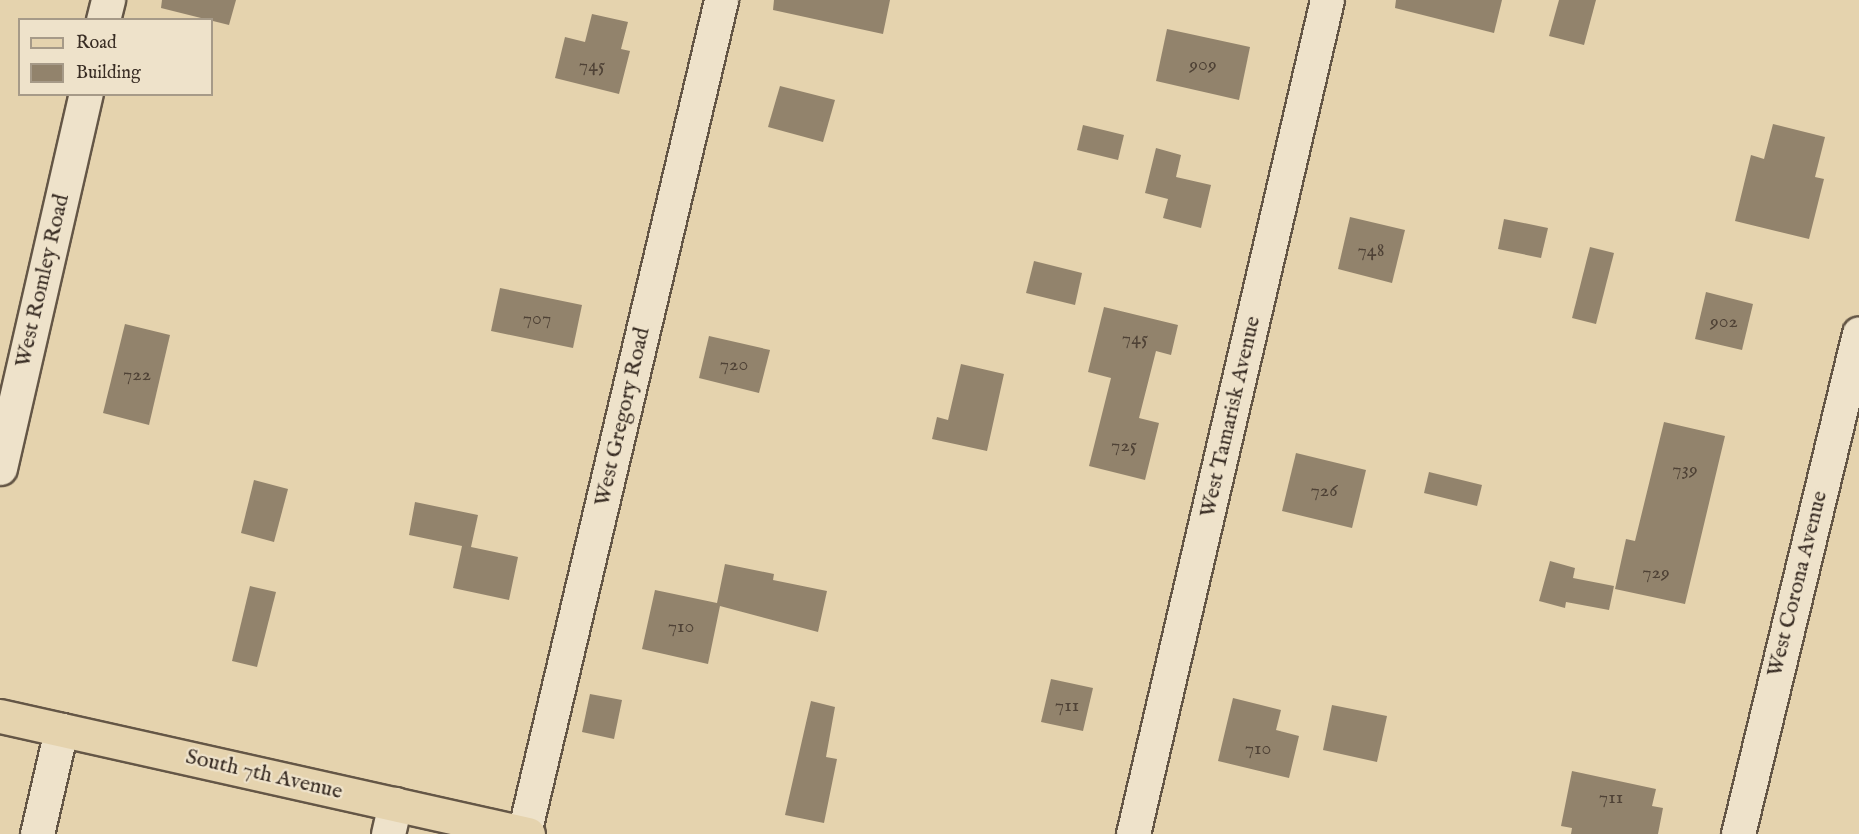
<!DOCTYPE html>
<style>
body{margin:0}
#map{position:relative;width:1859px;height:834px;overflow:hidden;background:#e5d3ae;font-family:"IM FELL English",serif}
div>[style]{position:absolute}
.building>*{inset:0;background:#92836c}
.roads{filter:drop-shadow(2px 0 #645646) drop-shadow(-2px 0 #645646) drop-shadow(0 2px #645646) drop-shadow(0 -2px #645646)}
.minor>*{height:33px;margin:-16.5px;padding:0 16.5px;transform-origin:16.5px;border-radius:16.5px;background:#eee2ca}
.major>*{height:33px;margin:-16.5px;padding:0 16.5px;transform-origin:16.5px;border-radius:16.5px;background:#e5d3ae}
span{translate:-50% -50%;white-space:nowrap;text-align:center;line-height:1.15;-webkit-text-stroke:4.5px #eee2ca;paint-order:stroke}
.number-label{font-size:20px;color:#4f4236}
.number-label span{-webkit-text-stroke-width:0}
.street-label{font-size:22px;color:#392d24}
.legend{position:absolute;left:18px;top:18px;width:195px;height:78px;box-sizing:border-box;background:#eee2ca;border:2px solid #a69a88;margin:0;padding:8px 10px;list-style:none;font-size:18px;color:#392d24}
.legend li{display:flex;align-items:center;gap:12px;height:30px}
.legend b{width:30px;border:2px solid #a69a88}
</style>
<div id="map">
<div class="building">
<i style="clip-path:polygon(162px 0,236px 0,229px 25px,161px 8px)"></i>
<i style="clip-path:polygon(774px 0,890px 0,883px 34px,773px 10px)"></i>
<i style="clip-path:polygon(1396px 0,1502px 0,1494px 33px,1395px 8px)"></i>
<i style="clip-path:polygon(1559px 0,1596px 0,1584px 45px,1549px 36px)"></i>
<i style="clip-path:polygon(592px 14px,628px 22px,621px 49px,630px 51px,619px 94px,555px 78px,565px 37px,585px 42px)"></i>
<i style="clip-path:polygon(1167px 29px,1250px 47px,1239px 100px,1156px 81px)"></i>
<i style="clip-path:polygon(780px 86px,835px 100px,823px 142px,768px 127px)"></i>
<i style="clip-path:polygon(1773px 124px,1825px 137px,1815px 177px,1824px 179px,1809px 239px,1735px 221px,1751px 155px,1764px 159px)"></i>
<i style="clip-path:polygon(1083px 125px,1124px 135px,1118px 160px,1077px 150px)"></i>
<i style="clip-path:polygon(1156px 148px,1181px 155px,1176px 177px,1211px 185px,1201px 228px,1163px 218px,1168px 199px,1145px 193px)"></i>
<i style="clip-path:polygon(1350px 217px,1405px 230px,1392px 283px,1338px 269px)"></i>
<i style="clip-path:polygon(1504px 219px,1548px 228px,1541px 258px,1498px 249px)"></i>
<i style="clip-path:polygon(1590px 247px,1614px 253px,1596px 324px,1572px 318px)"></i>
<i style="clip-path:polygon(1034px 261px,1082px 273px,1075px 305px,1026px 293px)"></i>
<i style="clip-path:polygon(500px 288px,582px 305px,573px 348px,491px 331px)"></i>
<i style="clip-path:polygon(1706px 292px,1753px 304px,1742px 350px,1695px 339px)"></i>
<i style="clip-path:polygon(1104px 307px,1178px 325px,1171px 355px,1156px 351px,1139px 418px,1159px 423px,1145px 480px,1089px 466px,1111px 378px,1088px 372px)"></i>
<i style="clip-path:polygon(125px 324px,170px 335px,149px 425px,103px 413px)"></i>
<i style="clip-path:polygon(709px 336px,770px 350px,759px 393px,699px 378px)"></i>
<i style="clip-path:polygon(961px 364px,1004px 374px,987px 451px,932px 439px,937px 417px,948px 420px)"></i>
<i style="clip-path:polygon(1664px 422px,1725px 436px,1685px 604px,1615px 589px,1626px 539px,1635px 541px)"></i>
<i style="clip-path:polygon(1296px 453px,1366px 470px,1352px 528px,1282px 511px)"></i>
<i style="clip-path:polygon(1429px 472px,1482px 485px,1477px 506px,1424px 493px)"></i>
<i style="clip-path:polygon(254px 480px,288px 489px,274px 542px,241px 533px)"></i>
<i style="clip-path:polygon(415px 502px,478px 515px,471px 547px,518px 557px,509px 600px,453px 588px,462px 546px,409px 535px)"></i>
<i style="clip-path:polygon(1550px 561px,1575px 568px,1573px 578px,1614px 586px,1609px 610px,1566px 602px,1565px 608px,1539px 601px)"></i>
<i style="clip-path:polygon(725px 564px,774px 574px,773px 580px,827px 591px,818px 632px,720px 606px,708px 664px,642px 649px,655px 590px,717px 603px)"></i>
<i style="clip-path:polygon(250px 586px,276px 592px,257px 667px,232px 661px)"></i>
<i style="clip-path:polygon(1051px 679px,1093px 688px,1083px 731px,1041px 722px)"></i>
<i style="clip-path:polygon(590px 694px,622px 700px,614px 739px,582px 732px)"></i>
<i style="clip-path:polygon(1233px 698px,1281px 710px,1276px 730px,1299px 736px,1289px 778px,1218px 761px)"></i>
<i style="clip-path:polygon(811px 701px,835px 707px,826px 757px,837px 759px,824px 823px,785px 815px)"></i>
<i style="clip-path:polygon(1332px 705px,1387px 716px,1377px 762px,1323px 750px)"></i>
<i style="clip-path:polygon(1572px 771px,1656px 789px,1652px 806px,1663px 808px,1658px 834px,1571px 834px,1572px 828px,1561px 826px)"></i>
</div>
<div class="roads">
<div class="minor">
<i style="left:103px;top:20px;width:21px;rotate:-76deg"></i>
<i style="left:0;top:468px;width:384px;rotate:-77.1deg"></i>
<i style="left:524px;top:833px;width:856px;rotate:-76.69deg"></i>
<i style="left:37px;top:834px;width:107px;rotate:-77deg"></i>
<i style="left:388px;top:834px;width:31px;rotate:-77deg"></i>
<i style="left:1133px;top:834px;width:856px;rotate:-76.91deg"></i>
<i style="left:1738px;top:834px;width:515px;rotate:-76.42deg"></i>
</div>
<div class="major">
<i style="left:0;top:716px;width:541px;rotate:12.6deg"></i>
</div>
</div>
<div class="number-label">
<span style="left:1203px;top:64px">909</span>
<span style="left:592px;top:65px">745</span>
<span style="left:1371px;top:250px">748</span>
<span style="left:537px;top:318px">707</span>
<span style="left:1724px;top:321px">902</span>
<span style="left:1135px;top:338px">745</span>
<span style="left:734px;top:364px">720</span>
<span style="left:137px;top:374px">722</span>
<span style="left:1124px;top:445px">725</span>
<span style="left:1685px;top:469px">739</span>
<span style="left:1324px;top:490px">726</span>
<span style="left:1656px;top:572px">729</span>
<span style="left:681px;top:626px">710</span>
<span style="left:1067px;top:705px">711</span>
<span style="left:1258px;top:748px">710</span>
<span style="left:1611px;top:797px">711</span>
</div>
<div class="street-label">
<span style="left:43px;top:281px;rotate:-77deg">West Romley Road</span>
<span style="left:623px;top:417px;rotate:-77deg">West Gregory Road</span>
<span style="left:1231px;top:417px;rotate:-77deg">West Tamarisk Avenue</span>
<span style="left:1798px;top:584px;rotate:-76deg">West Corona Avenue</span>
<span style="left:264px;top:775px;rotate:13deg">South 7th Avenue</span>
</div>
<ul class="legend">
<li><b style="height:8px;background:#e5d3ae"></b>Road</li>
<li><b style="height:16px;background:#92836c"></b>Building</li>
</ul>
</div>
